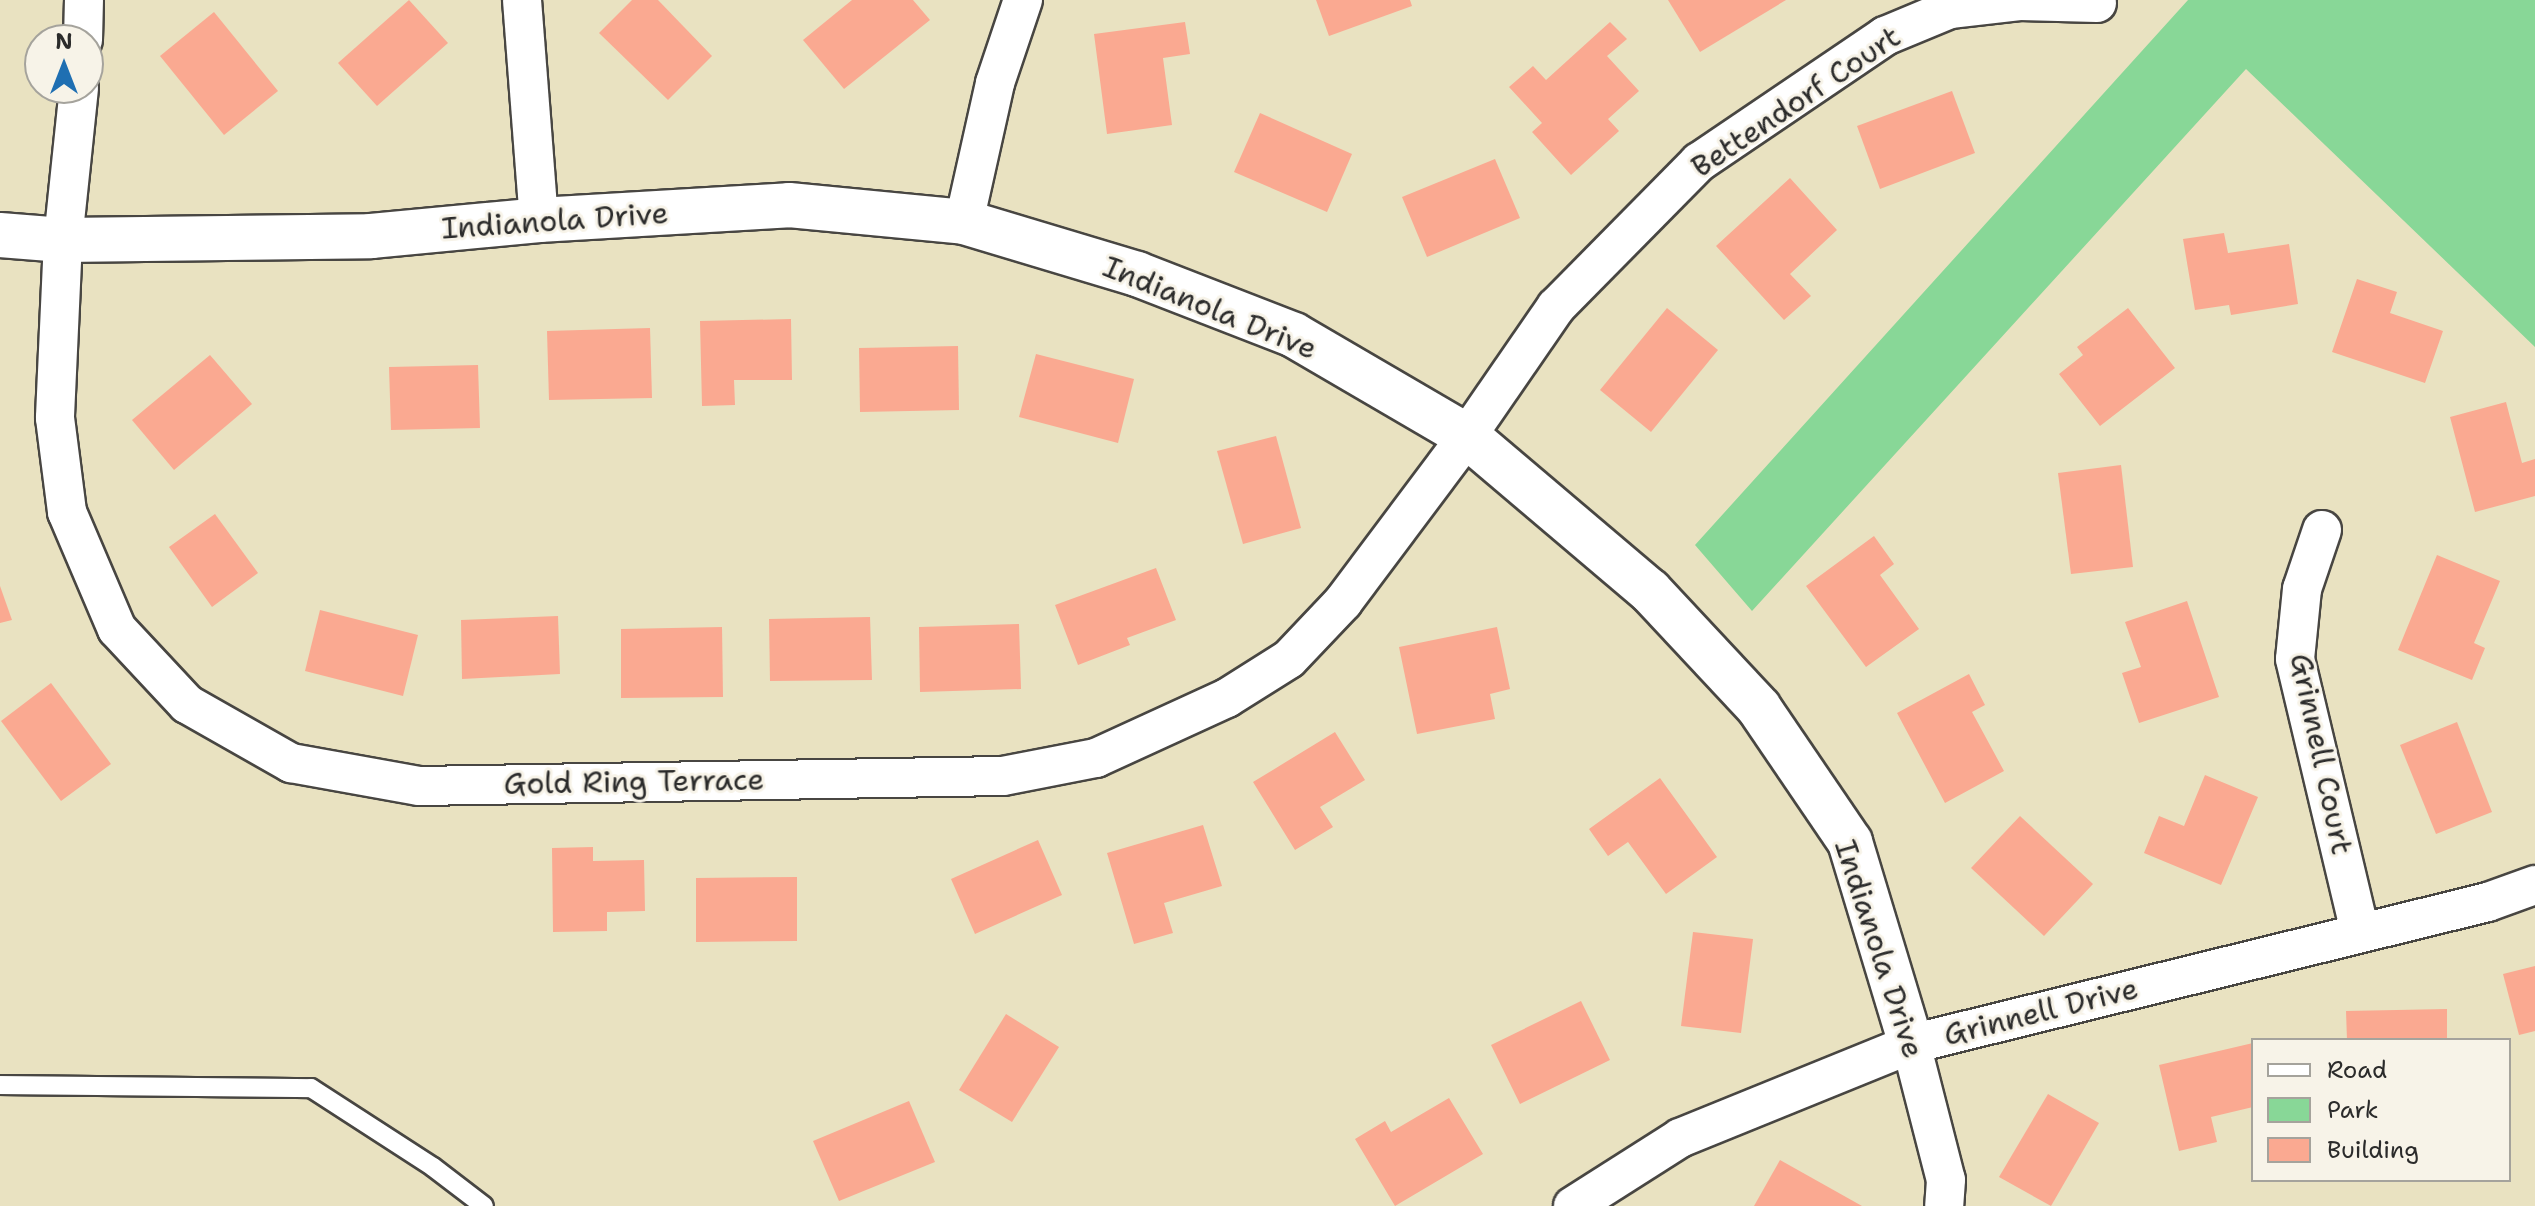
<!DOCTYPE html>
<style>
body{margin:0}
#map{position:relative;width:2535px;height:1206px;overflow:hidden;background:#e9e2c1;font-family:"Shantell Sans",sans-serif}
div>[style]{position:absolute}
.green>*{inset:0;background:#88d797}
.building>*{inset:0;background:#faa991}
.roads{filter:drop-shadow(2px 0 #484642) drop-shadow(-2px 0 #484642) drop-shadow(0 2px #484642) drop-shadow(0 -2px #484642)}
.service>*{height:18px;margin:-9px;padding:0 9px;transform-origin:9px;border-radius:9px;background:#fff}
.minor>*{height:38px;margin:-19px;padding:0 19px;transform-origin:19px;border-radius:19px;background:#fff}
.tertiary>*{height:44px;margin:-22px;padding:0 22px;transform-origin:22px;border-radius:22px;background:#fff}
span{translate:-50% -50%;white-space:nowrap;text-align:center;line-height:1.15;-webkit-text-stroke:6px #f7f3e8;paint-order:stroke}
.street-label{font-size:30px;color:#2b2b2b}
.legend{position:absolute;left:2251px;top:1038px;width:260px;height:144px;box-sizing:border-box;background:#f7f3e8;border:2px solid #a5a39c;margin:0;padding:10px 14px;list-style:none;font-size:24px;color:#2b2b2b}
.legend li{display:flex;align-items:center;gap:16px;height:40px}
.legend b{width:40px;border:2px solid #a5a39c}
.north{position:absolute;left:24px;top:24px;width:80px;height:80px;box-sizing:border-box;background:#f7f3e8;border:2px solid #a5a39c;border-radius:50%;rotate:0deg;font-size:22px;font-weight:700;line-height:32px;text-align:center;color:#2b2b2b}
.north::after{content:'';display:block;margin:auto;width:28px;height:36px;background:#1f6fb2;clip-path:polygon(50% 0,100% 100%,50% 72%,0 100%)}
</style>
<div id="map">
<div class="green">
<i style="clip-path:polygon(2188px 0,2535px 0,2535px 347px,2246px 69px,1752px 611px,1695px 545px)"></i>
</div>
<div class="building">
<i style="clip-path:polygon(409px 0,448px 43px,377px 106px,338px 63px)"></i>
<i style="clip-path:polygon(632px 0,658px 0,712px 56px,668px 100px,599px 33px)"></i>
<i style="clip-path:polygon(852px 0,913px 0,930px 20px,844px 89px,803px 40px)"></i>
<i style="clip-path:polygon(1316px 0,1410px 0,1412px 6px,1329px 36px)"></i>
<i style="clip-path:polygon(1668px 0,1786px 0,1700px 52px)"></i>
<i style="clip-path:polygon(214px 12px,278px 91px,224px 135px,160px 56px)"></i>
<i style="clip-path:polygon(1185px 22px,1190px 54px,1163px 58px,1172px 125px,1107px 134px,1094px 34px)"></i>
<i style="clip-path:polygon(1610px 22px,1627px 39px,1607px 56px,1639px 91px,1608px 119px,1619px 131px,1571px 175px,1532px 132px,1542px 123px,1509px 87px,1533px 66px,1546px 80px)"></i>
<i style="clip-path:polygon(1952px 91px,1975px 153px,1880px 189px,1857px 126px)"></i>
<i style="clip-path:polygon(1260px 113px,1352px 154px,1327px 212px,1234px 172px)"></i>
<i style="clip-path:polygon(1495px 159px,1520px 218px,1427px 257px,1402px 197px)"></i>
<i style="clip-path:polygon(1790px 178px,1837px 230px,1790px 274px,1811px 296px,1784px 320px,1716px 246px)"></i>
<i style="clip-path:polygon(2224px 233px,2228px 253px,2289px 244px,2298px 304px,2231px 315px,2229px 305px,2195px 310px,2183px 239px)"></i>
<i style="clip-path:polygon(2357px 279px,2397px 292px,2390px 313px,2443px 331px,2425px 383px,2332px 352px)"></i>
<i style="clip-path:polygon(1667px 308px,1718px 350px,1651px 432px,1600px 390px)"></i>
<i style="clip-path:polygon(2128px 308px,2175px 368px,2100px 426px,2059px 374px,2083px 355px,2077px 347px)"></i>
<i style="clip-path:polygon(791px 319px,792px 380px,734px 380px,735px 405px,702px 406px,700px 321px)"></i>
<i style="clip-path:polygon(650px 328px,652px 398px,549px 400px,547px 331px)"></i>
<i style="clip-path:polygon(958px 346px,959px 410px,860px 412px,859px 348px)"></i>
<i style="clip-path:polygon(1036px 354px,1134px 379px,1118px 443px,1019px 417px)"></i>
<i style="clip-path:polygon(210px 355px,252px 404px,174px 470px,132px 420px)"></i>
<i style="clip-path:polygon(478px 365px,480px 428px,391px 430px,389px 367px)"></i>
<i style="clip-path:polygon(2506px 402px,2522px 463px,2535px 459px,2535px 496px,2475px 512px,2450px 417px)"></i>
<i style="clip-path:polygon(1276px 436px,1301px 528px,1243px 544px,1217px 451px)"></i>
<i style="clip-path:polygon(2121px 465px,2133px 567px,2071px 574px,2058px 473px)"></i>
<i style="clip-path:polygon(215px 514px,258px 573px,212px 607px,169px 547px)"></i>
<i style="clip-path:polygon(1874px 536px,1894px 564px,1880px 575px,1919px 629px,1866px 667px,1806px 586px)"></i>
<i style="clip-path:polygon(2437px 555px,2500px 581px,2474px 643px,2485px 648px,2472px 680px,2398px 650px)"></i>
<i style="clip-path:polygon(1156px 568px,1176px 620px,1127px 638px,1130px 645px,1078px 665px,1055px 605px)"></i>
<i style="clip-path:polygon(0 586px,12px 620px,0 623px)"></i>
<i style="clip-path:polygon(2187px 601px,2219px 697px,2139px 723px,2122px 673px,2141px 667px,2125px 622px)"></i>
<i style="clip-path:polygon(320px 610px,418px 635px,403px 696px,305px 671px)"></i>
<i style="clip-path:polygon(558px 616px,560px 674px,462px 679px,461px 620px)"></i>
<i style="clip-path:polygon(870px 617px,872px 680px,770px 681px,769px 619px)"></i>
<i style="clip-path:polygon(1019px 624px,1021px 689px,920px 692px,919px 627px)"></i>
<i style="clip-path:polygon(722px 627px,723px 697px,621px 698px,621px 629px)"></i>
<i style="clip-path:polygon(1497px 627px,1510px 689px,1490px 694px,1495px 719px,1417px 734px,1399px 647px)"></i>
<i style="clip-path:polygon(1969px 674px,1985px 705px,1972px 712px,2004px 771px,1945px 803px,1897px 713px)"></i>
<i style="clip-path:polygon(51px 683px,111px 764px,61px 801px,1px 721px)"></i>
<i style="clip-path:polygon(2457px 722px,2492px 812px,2436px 834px,2400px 745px)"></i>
<i style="clip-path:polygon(1335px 732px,1365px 780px,1320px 807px,1333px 827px,1295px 850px,1253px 782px)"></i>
<i style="clip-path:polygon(2205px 775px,2258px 797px,2221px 885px,2144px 853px,2159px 816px,2184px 826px)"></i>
<i style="clip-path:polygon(1660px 778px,1717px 857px,1666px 894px,1628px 842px,1608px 856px,1589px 829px)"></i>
<i style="clip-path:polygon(2020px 816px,2093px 884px,2044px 936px,1971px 868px)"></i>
<i style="clip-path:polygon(1203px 825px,1222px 886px,1164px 903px,1173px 933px,1134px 944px,1107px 853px)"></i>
<i style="clip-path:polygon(1038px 840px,1062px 895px,975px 934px,951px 879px)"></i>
<i style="clip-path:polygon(593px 847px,593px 861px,644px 860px,645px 911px,607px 912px,607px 931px,553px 932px,552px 848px)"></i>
<i style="clip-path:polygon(797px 877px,797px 941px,696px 942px,696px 878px)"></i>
<i style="clip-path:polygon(1693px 932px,1753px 939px,1741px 1033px,1681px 1026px)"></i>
<i style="clip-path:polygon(2535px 966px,2535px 1031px,2519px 1035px,2503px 974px)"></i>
<i style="clip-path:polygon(1581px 1001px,1610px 1060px,1520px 1104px,1491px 1045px)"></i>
<i style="clip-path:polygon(2447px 1009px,2447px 1040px,2347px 1040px,2346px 1011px)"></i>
<i style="clip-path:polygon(1006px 1014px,1059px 1047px,1012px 1122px,959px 1090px)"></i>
<i style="clip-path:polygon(2253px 1043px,2253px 1107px,2211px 1117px,2217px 1142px,2179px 1151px,2159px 1065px)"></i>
<i style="clip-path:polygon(2048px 1094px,2099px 1123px,2051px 1206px,1999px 1177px)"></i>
<i style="clip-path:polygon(1449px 1098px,1483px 1154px,1395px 1206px,1355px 1139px,1385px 1121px,1391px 1132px)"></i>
<i style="clip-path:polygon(909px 1101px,935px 1162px,839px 1201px,813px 1141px)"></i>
<i style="clip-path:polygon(1780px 1160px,1862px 1206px,1754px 1206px)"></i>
</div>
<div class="roads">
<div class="service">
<i style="left:0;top:1085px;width:311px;rotate:0.6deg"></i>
<i style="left:311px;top:1088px;width:145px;rotate:32.9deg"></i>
<i style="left:433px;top:1167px;width:64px;rotate:37.4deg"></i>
</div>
<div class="minor">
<i style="left:522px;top:0;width:221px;rotate:85.6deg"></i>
<i style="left:83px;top:40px;width:40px;rotate:-88.6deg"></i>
<i style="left:79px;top:88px;width:153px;rotate:96deg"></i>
<i style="left:63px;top:240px;width:178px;rotate:92.6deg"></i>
<i style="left:55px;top:418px;width:95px;rotate:82.7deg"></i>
<i style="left:67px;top:512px;width:127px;rotate:66.9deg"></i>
<i style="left:117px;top:629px;width:103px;rotate:47deg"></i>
<i style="left:187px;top:704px;width:120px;rotate:29.6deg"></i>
<i style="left:291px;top:763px;width:130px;rotate:10.2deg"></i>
<i style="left:419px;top:786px;width:584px;rotate:-0.98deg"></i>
<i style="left:1003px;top:776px;width:95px;rotate:-11deg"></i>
<i style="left:1096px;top:758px;width:144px;rotate:-24.6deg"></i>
<i style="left:1227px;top:698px;width:73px;rotate:-32.2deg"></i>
<i style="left:1289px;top:659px;width:79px;rotate:-46.5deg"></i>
<i style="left:1343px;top:602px;width:207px;rotate:-53.2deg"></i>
<i style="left:1467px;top:436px;width:157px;rotate:-55.4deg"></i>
<i style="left:1556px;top:307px;width:204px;rotate:-45.4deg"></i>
<i style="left:1699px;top:162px;width:225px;rotate:-34.1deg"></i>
<i style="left:1885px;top:36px;width:70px;rotate:-22.6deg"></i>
<i style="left:1950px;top:9px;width:70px;rotate:-6.5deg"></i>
<i style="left:2020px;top:1px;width:77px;rotate:1.5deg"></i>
<i style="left:964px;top:222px;width:142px;rotate:-77.4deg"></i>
<i style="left:995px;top:83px;width:88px;rotate:-71.4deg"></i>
<i style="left:2322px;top:530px;width:62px;rotate:108.7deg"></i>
<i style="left:2302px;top:589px;width:70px;rotate:95.7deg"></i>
<i style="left:2295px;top:659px;width:281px;rotate:76.6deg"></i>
<i style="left:1911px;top:1044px;width:140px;rotate:75.6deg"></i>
<i style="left:1946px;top:1180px;width:26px;rotate:94deg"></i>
<i style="left:1573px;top:1206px;width:127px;rotate:-32.4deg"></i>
<i style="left:1680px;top:1138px;width:249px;rotate:-22.1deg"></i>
<i style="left:1911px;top:1044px;width:594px;rotate:-13.83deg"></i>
<i style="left:2488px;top:902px;width:50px;rotate:-19.9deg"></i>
</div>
<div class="tertiary">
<i style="left:0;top:235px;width:63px;rotate:4.5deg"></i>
<i style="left:63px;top:240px;width:308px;rotate:-0.7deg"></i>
<i style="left:371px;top:236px;width:169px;rotate:-5.4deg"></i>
<i style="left:539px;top:220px;width:250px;rotate:-3.4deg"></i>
<i style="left:789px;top:205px;width:176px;rotate:5.5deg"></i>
<i style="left:964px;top:222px;width:181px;rotate:16.7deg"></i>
<i style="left:1137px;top:274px;width:168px;rotate:21.2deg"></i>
<i style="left:1294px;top:335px;width:200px;rotate:30.3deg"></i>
<i style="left:1467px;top:436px;width:240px;rotate:40.3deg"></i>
<i style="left:1650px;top:591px;width:160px;rotate:47deg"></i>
<i style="left:1759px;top:708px;width:162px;rotate:55.8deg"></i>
<i style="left:1850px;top:842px;width:211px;rotate:73.2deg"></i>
</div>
</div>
<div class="street-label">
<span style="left:1796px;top:102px;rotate:-34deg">Bettendorf Court</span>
<span style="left:555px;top:221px;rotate:-4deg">Indianola Drive</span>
<span style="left:1210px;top:308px;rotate:22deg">Indianola Drive</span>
<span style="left:2321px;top:754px;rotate:78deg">Grinnell Court</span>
<span style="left:634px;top:782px;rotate:-1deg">Gold Ring Terrace</span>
<span style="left:1879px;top:949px;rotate:72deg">Indianola Drive</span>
<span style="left:2041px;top:1012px;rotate:-14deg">Grinnell Drive</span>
</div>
<ul class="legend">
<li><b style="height:10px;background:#fff"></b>Road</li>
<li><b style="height:22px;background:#88d797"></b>Park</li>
<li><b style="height:22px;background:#faa991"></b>Building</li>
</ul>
<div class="north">N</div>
</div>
